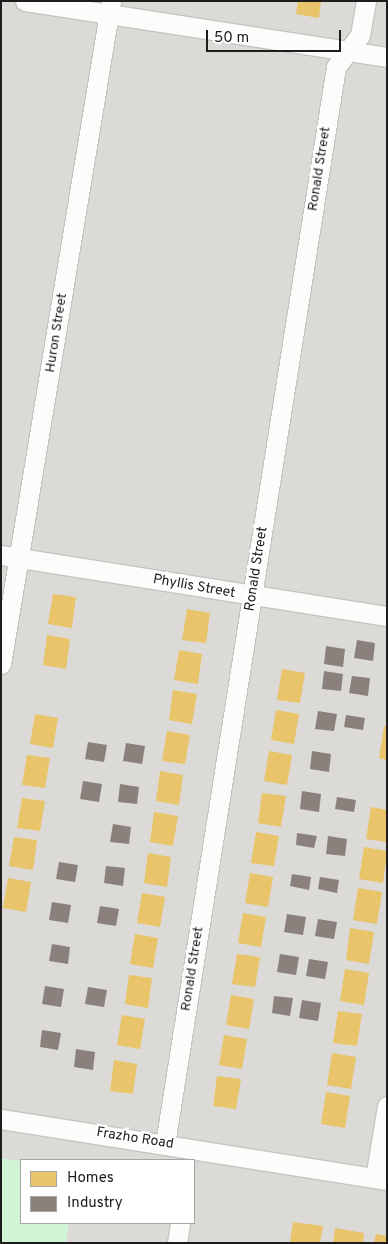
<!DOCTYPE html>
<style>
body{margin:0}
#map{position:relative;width:388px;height:1244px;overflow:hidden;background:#ecebe5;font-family:Overpass,sans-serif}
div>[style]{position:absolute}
.residential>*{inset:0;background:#dbdad7}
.park>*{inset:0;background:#d2f4d6}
.homes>*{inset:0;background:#e9c46a}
.industry>*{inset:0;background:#8a817c}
.roads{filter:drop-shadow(1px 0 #c4c4c1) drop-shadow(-1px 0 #c4c4c1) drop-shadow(0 1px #c4c4c1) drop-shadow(0 -1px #c4c4c1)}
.minor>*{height:19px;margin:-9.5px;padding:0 9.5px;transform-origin:9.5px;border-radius:9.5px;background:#fcfcfb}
span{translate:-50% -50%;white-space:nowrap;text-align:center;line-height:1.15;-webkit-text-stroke:5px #fff;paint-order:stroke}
.street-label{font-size:14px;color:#1d1d1d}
.frame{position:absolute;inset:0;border:2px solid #1d1d1d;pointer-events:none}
.legend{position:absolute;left:20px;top:1159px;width:175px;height:65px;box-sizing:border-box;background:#fff;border:1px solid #a5a5a5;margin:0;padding:6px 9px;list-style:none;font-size:15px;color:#1d1d1d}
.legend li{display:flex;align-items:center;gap:10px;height:25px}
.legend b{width:25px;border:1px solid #a5a5a5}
.scale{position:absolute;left:206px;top:30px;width:135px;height:22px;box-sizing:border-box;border:2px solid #1d1d1d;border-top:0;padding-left:6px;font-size:15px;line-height:18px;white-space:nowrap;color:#1d1d1d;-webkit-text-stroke:4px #fff;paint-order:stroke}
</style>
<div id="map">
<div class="residential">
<i style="clip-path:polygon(evenodd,1px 1px,387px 1px,387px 1243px,1px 1243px,1px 1px,21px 1160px,194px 1160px,194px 1223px,21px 1223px,21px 1160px)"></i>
</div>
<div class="park">
<i style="clip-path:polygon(1px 1158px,21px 1161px,21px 1223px,69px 1223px,66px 1243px,1px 1243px)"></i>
</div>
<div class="homes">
<i style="clip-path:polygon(298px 1px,321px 1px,319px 18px,296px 14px)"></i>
<i style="clip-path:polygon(53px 594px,76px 597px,72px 628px,48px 624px)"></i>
<i style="clip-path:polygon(187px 609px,210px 613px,206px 643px,182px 640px)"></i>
<i style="clip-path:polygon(47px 635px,70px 639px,66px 669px,43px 665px)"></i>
<i style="clip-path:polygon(179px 650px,202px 654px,198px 684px,174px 680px)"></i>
<i style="clip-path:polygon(282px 669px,305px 673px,300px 703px,277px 700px)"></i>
<i style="clip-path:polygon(173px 690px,197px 694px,192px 724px,169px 720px)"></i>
<i style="clip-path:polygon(276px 710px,299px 714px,294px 744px,271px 740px)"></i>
<i style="clip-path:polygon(35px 714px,58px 718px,53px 748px,30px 744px)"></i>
<i style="clip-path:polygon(384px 726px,387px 727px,387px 760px,379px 758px)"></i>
<i style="clip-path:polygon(167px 731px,190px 735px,185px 764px,162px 761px)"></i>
<i style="clip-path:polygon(269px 751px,292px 755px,287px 785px,264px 781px)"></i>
<i style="clip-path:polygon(27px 755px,50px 758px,45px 788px,22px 785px)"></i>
<i style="clip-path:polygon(160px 771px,183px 775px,179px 805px,156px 801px)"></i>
<i style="clip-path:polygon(262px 793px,286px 796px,281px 827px,258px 823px)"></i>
<i style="clip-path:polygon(22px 798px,45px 801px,40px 831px,17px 828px)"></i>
<i style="clip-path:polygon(371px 807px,387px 810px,387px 842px,366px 839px)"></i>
<i style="clip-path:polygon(154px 812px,178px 816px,173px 846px,150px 842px)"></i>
<i style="clip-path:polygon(256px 832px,279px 836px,274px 866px,251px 863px)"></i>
<i style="clip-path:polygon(14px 837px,37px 840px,33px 870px,9px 866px)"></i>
<i style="clip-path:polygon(364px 847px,387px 851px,383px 883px,359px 879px)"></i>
<i style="clip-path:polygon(148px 853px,171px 857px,167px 887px,144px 883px)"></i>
<i style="clip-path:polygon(250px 873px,273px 877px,268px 907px,245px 903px)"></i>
<i style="clip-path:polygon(8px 878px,31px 882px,26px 912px,3px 908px)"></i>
<i style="clip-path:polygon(358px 888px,382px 892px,377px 924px,353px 920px)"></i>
<i style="clip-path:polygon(142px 893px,165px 897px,160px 927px,137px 923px)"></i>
<i style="clip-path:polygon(243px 913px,266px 917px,261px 947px,238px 943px)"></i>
<i style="clip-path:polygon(350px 928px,374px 932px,369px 964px,346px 960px)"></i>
<i style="clip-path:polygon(135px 934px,158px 938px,153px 968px,130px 964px)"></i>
<i style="clip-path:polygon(237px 954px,260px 957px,255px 987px,232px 984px)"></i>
<i style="clip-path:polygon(345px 969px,369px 973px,364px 1005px,340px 1001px)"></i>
<i style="clip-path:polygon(129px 975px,152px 978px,148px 1008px,125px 1004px)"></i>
<i style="clip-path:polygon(231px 995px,254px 999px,249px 1029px,226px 1025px)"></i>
<i style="clip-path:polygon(338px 1011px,362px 1014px,357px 1046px,333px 1043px)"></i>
<i style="clip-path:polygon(122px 1015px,145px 1019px,140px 1049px,117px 1045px)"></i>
<i style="clip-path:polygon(224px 1035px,247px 1039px,242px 1069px,219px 1065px)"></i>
<i style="clip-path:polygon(332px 1053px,356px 1057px,351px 1089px,327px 1085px)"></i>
<i style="clip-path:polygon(114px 1060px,137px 1064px,133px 1094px,110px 1091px)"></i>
<i style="clip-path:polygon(217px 1076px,241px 1079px,236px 1109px,213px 1106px)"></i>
<i style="clip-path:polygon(326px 1092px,350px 1096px,345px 1128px,321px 1124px)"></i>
<i style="clip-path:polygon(293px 1222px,323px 1226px,320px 1243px,290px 1243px)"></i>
<i style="clip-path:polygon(335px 1228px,364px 1233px,363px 1243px,333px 1243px)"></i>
<i style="clip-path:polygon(376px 1234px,387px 1236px,387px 1243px,374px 1243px)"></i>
</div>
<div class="industry">
<i style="clip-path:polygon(357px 640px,375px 643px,373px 661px,354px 658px)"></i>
<i style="clip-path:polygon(326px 646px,345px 649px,343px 667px,324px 664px)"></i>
<i style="clip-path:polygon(324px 671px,343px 674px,341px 691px,322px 689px)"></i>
<i style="clip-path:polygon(352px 676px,370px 678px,368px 696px,349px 693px)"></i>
<i style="clip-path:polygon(318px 711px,337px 714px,334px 731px,315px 729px)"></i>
<i style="clip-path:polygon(346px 715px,365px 718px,363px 730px,344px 727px)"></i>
<i style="clip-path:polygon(88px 742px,107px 745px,104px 762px,85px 759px)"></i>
<i style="clip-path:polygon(126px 743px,145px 746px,142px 764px,123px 761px)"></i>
<i style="clip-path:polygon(312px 751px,331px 754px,329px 772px,310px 769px)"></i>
<i style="clip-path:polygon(83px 781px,102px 784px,99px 802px,80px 799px)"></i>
<i style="clip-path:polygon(120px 784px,139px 787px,137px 804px,118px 802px)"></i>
<i style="clip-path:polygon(302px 791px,321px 794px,319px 812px,300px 809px)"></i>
<i style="clip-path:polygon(337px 797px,356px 800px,354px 812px,335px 809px)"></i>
<i style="clip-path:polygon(113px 824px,131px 827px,129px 844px,110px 842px)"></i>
<i style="clip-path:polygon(297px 833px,317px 836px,314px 848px,296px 845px)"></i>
<i style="clip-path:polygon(328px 836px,347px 839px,345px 856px,326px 854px)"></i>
<i style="clip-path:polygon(59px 862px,78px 865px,75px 882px,56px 879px)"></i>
<i style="clip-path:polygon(106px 866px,125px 868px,123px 886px,104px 883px)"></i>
<i style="clip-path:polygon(292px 874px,311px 877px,309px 890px,290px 886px)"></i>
<i style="clip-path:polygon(320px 877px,339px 880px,337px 893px,318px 889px)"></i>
<i style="clip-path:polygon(52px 902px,71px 905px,68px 923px,49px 920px)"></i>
<i style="clip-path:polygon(100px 906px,119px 909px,116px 926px,97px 923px)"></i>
<i style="clip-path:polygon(287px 914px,306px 917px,303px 935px,284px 932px)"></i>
<i style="clip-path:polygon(318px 919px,337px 922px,334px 939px,315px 936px)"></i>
<i style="clip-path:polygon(52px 944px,70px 947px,68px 964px,49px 961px)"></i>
<i style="clip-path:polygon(280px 954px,299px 957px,296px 975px,277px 972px)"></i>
<i style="clip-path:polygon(309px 959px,328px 962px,325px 979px,306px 976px)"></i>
<i style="clip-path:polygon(45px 986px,64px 989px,61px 1007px,42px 1004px)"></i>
<i style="clip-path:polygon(88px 987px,107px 990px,104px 1007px,85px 1004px)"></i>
<i style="clip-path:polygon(274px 996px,293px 998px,290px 1016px,272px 1013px)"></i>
<i style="clip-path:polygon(302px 1000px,321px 1003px,318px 1021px,299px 1018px)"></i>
<i style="clip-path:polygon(42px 1030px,61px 1033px,58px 1050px,40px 1047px)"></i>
<i style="clip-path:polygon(76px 1049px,95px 1052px,93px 1070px,74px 1067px)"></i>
</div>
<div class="roads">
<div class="minor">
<i style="left:25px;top:1px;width:366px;rotate:8.8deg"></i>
<i style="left:1px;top:555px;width:391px;rotate:9deg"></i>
<i style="left:1px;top:664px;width:672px;rotate:-80.58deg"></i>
<i style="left:1px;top:1119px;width:391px;rotate:9deg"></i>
<i style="left:165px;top:1144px;width:1090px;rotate:-80.98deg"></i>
<i style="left:336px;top:67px;width:40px;rotate:-53deg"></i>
<i style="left:360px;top:35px;width:35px;rotate:-80deg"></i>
<i style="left:375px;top:1178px;width:73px;rotate:-80.5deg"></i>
<i style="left:177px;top:1243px;width:20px;rotate:-81deg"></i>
</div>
</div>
<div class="street-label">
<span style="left:320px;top:169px;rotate:-81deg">Ronald Street</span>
<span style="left:57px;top:333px;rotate:-81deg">Huron Street</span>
<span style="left:257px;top:569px;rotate:-81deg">Ronald Street</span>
<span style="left:194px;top:587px;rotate:10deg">Phyllis Street</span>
<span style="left:193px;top:969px;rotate:-81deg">Ronald Street</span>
<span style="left:135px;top:1139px;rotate:9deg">Frazho Road</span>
</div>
<div class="frame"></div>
<ul class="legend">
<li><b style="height:14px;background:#e9c46a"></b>Homes</li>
<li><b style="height:14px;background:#8a817c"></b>Industry</li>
</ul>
<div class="scale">50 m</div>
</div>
